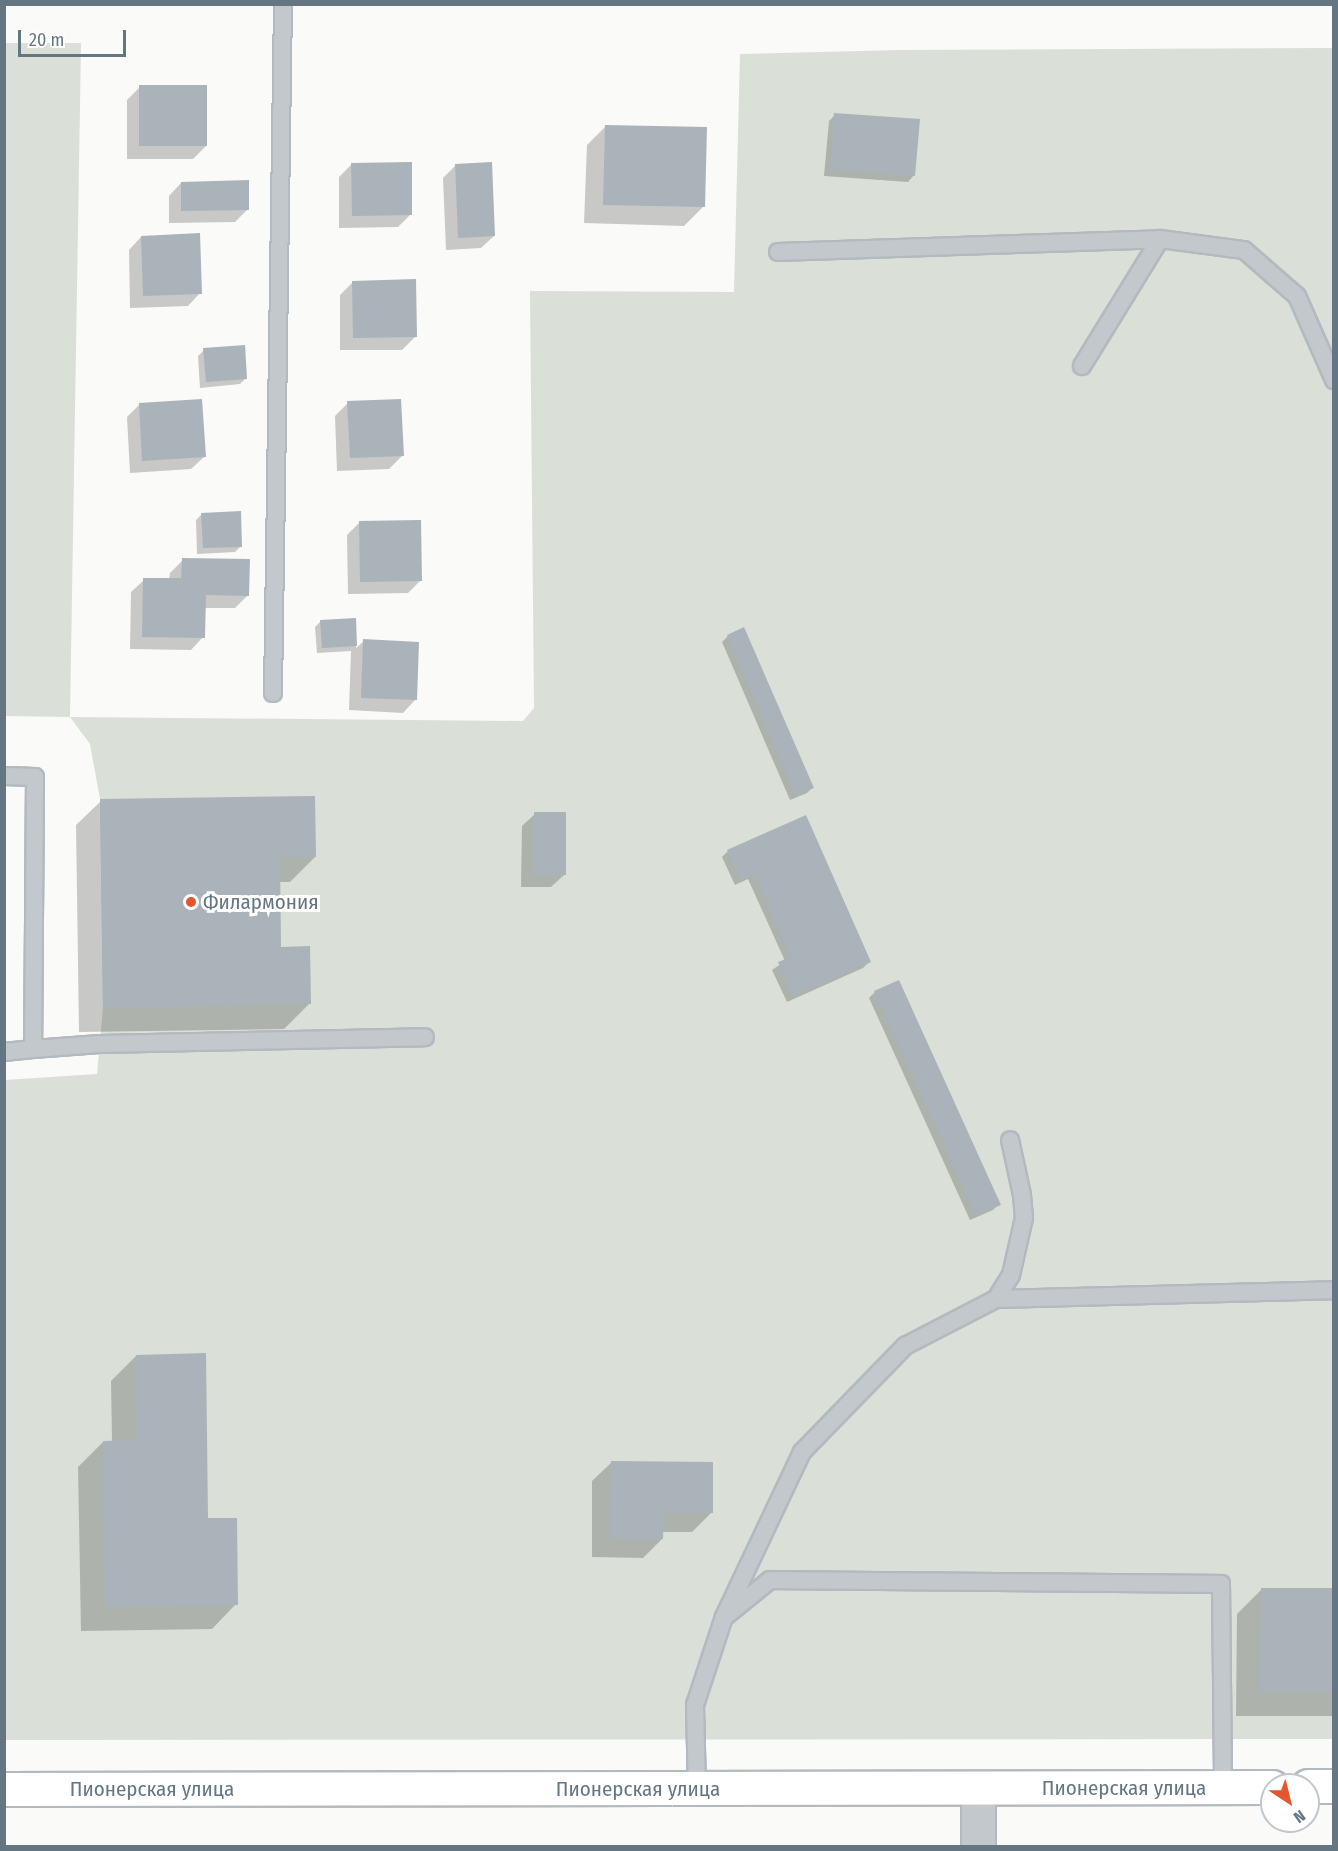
<!DOCTYPE html>
<meta charset="utf-8">
<style>
body{margin:0}
#map{position:relative;width:1338px;height:1851px;overflow:hidden;background:#fafaf8;font-family:"Fira Sans Condensed",sans-serif}
div>[style]{position:absolute}
.green>*{inset:0;background:#dadfd7}
.shadow>*{inset:0;background:#0003}
.building>*{inset:0;background:#aab3b9}
.roads{filter:drop-shadow(2px 0 #b3babf) drop-shadow(-2px 0 #b3babf) drop-shadow(0 2px #b3babf) drop-shadow(0 -2px #b3babf)}
.lane>*{height:16px;margin:-8px;padding:0 8px;transform-origin:8px;border-radius:8px;background:#c3c8cc}
.street>*{height:33px;margin:-16.5px;padding:0 16.5px;transform-origin:16.5px;border-radius:16.5px;background:#c3c8cc}
.secondary>*{height:33px;margin:-16.5px;padding:0 16.5px;transform-origin:16.5px;border-radius:16.5px;background:#fff}
.dots>*{width:16px;height:16px;translate:-50% -50%;box-sizing:border-box;border:3px solid #fff;border-radius:50%}
span{translate:-50% -50%;white-space:nowrap;text-align:center;line-height:1.15;-webkit-text-stroke:6px #fff;paint-order:stroke}
.poi-label{font-size:21px;color:#657683}
.left{translate:0 -50%;text-align:left}
.street-label{font-size:21px;color:#657683}
.frame{position:absolute;inset:0;border:6px solid #657683;pointer-events:none}
.north{position:absolute;left:1260px;top:1773px;width:60px;height:60px;box-sizing:border-box;background:#fff;border:2px solid #c1c8cd;border-radius:50%;rotate:145deg;font-size:16px;font-weight:700;line-height:24px;text-align:center;color:#657683}
.north::after{content:'';display:block;margin:auto;width:21px;height:27px;background:#e4572e;clip-path:polygon(50% 0,100% 100%,50% 72%,0 100%)}
.scale{position:absolute;left:18px;top:30px;width:108px;height:27px;box-sizing:border-box;border:3px solid #657683;border-top:0;padding-left:8px;font-size:18px;line-height:21px;white-space:nowrap;color:#657683;-webkit-text-stroke:4px #fff;paint-order:stroke}
</style>
<div id="map">
<div class="green">
<i style="clip-path:polygon(5px 43px,81px 43px,70px 717px,523px 721px,534px 708px,530px 291px,734px 292px,740px 54px,900px 50px,1333px 48px,1333px 1739px,5px 1740px,5px 1080px,97px 1074px,103px 1008px,100px 799px,90px 744px,70px 717px,5px 716px)"></i>
</div>
<div class="shadow">
<i style="clip-path:polygon(140px 87px,206px 146px,193px 159px,127px 159px,127px 100px)"></i>
<i style="clip-path:polygon(835px 115px,914px 175px,908px 182px,824px 176px,829px 121px)"></i>
<i style="clip-path:polygon(606px 126px,703px 207px,684px 226px,584px 223px,587px 145px)"></i>
<i style="clip-path:polygon(352px 164px,411px 214px,398px 227px,339px 228px,339px 177px)"></i>
<i style="clip-path:polygon(456px 165px,494px 236px,481px 248px,446px 250px,443px 178px)"></i>
<i style="clip-path:polygon(181px 183px,248px 209px,235px 222px,169px 223px,169px 196px)"></i>
<i style="clip-path:polygon(141px 237px,200px 293px,188px 306px,130px 308px,129px 250px)"></i>
<i style="clip-path:polygon(353px 282px,415px 337px,402px 350px,340px 350px,340px 295px)"></i>
<i style="clip-path:polygon(204px 350px,246px 378px,240px 384px,200px 388px,198px 356px)"></i>
<i style="clip-path:polygon(348px 403px,402px 456px,389px 469px,337px 471px,335px 416px)"></i>
<i style="clip-path:polygon(140px 404px,204px 457px,191px 469px,130px 473px,127px 417px)"></i>
<i style="clip-path:polygon(202px 514px,241px 546px,235px 552px,197px 554px,196px 520px)"></i>
<i style="clip-path:polygon(360px 522px,421px 580px,408px 593px,348px 594px,347px 535px)"></i>
<i style="clip-path:polygon(183px 560px,248px 595px,235px 608px,204px 608px,203px 637px,191px 650px,130px 649px,131px 592px,144px 580px,169px 580px,170px 573px)"></i>
<i style="clip-path:polygon(354px 619px,356px 648px,364px 641px,415px 700px,403px 713px,349px 710px,351px 651px,317px 653px,315px 627px,321px 621px)"></i>
<i style="clip-path:polygon(728px 636px,813px 787px,807px 793px,790px 800px,722px 642px)"></i>
<i style="clip-path:polygon(101px 801px,315px 857px,290px 882px,279px 882px,280px 948px,309px 1004px,284px 1029px,79px 1032px,76px 825px)"></i>
<i style="clip-path:polygon(535px 814px,564px 875px,551px 887px,521px 887px,522px 826px)"></i>
<i style="clip-path:polygon(728px 851px,869px 962px,863px 968px,787px 1002px,772px 970px,785px 961px,748px 879px,735px 885px,722px 857px)"></i>
<i style="clip-path:polygon(875px 992px,999px 1204px,993px 1210px,970px 1220px,869px 998px)"></i>
<i style="clip-path:polygon(136px 1356px,236px 1604px,212px 1629px,81px 1631px,78px 1467px,103px 1442px,112px 1442px,111px 1381px)"></i>
<i style="clip-path:polygon(612px 1462px,711px 1513px,692px 1532px,662px 1532px,662px 1539px,643px 1558px,592px 1557px,592px 1481px)"></i>
<i style="clip-path:polygon(1262px 1589px,1334px 1590px,1334px 1716px,1236px 1716px,1237px 1614px)"></i>
</div>
<div class="building">
<i style="clip-path:polygon(139px 85px,207px 85px,207px 146px,139px 146px)"></i>
<i style="clip-path:polygon(834px 113px,920px 119px,915px 176px,830px 170px)"></i>
<i style="clip-path:polygon(605px 125px,707px 127px,705px 207px,603px 205px)"></i>
<i style="clip-path:polygon(412px 162px,412px 215px,352px 216px,351px 163px)"></i>
<i style="clip-path:polygon(492px 162px,495px 236px,458px 238px,455px 164px)"></i>
<i style="clip-path:polygon(249px 180px,249px 210px,181px 211px,181px 182px)"></i>
<i style="clip-path:polygon(200px 233px,202px 294px,143px 296px,141px 236px)"></i>
<i style="clip-path:polygon(416px 279px,417px 337px,353px 338px,352px 281px)"></i>
<i style="clip-path:polygon(245px 345px,247px 379px,206px 382px,203px 348px)"></i>
<i style="clip-path:polygon(202px 399px,206px 457px,142px 461px,139px 403px)"></i>
<i style="clip-path:polygon(401px 399px,404px 456px,350px 458px,347px 401px)"></i>
<i style="clip-path:polygon(241px 511px,242px 547px,203px 548px,201px 513px)"></i>
<i style="clip-path:polygon(421px 520px,422px 581px,360px 582px,359px 521px)"></i>
<i style="clip-path:polygon(182px 558px,250px 559px,249px 596px,206px 595px,205px 638px,142px 637px,143px 578px,181px 578px)"></i>
<i style="clip-path:polygon(356px 618px,357px 646px,322px 648px,320px 620px)"></i>
<i style="clip-path:polygon(744px 627px,814px 788px,796px 795px,727px 635px)"></i>
<i style="clip-path:polygon(363px 639px,419px 642px,417px 700px,361px 698px)"></i>
<i style="clip-path:polygon(315px 796px,316px 857px,280px 858px,281px 947px,310px 946px,311px 1004px,103px 1008px,100px 799px)"></i>
<i style="clip-path:polygon(534px 812px,566px 812px,566px 875px,534px 875px)"></i>
<i style="clip-path:polygon(806px 815px,871px 962px,793px 997px,778px 962px,791px 957px,754px 874px,741px 880px,727px 850px)"></i>
<i style="clip-path:polygon(899px 980px,1001px 1205px,976px 1215px,874px 991px)"></i>
<i style="clip-path:polygon(206px 1353px,208px 1518px,237px 1518px,238px 1605px,105px 1607px,103px 1441px,137px 1440px,136px 1355px)"></i>
<i style="clip-path:polygon(611px 1461px,713px 1462px,713px 1513px,664px 1513px,663px 1539px,610px 1539px)"></i>
<i style="clip-path:polygon(1261px 1588px,1334px 1588px,1334px 1692px,1260px 1692px)"></i>
</div>
<div class="roads">
<div class="lane">
<i style="left:778px;top:252px;width:382px;rotate:-1.9deg"></i>
<i style="left:1160px;top:239px;width:85px;rotate:7.5deg"></i>
<i style="left:1244px;top:250px;width:70px;rotate:41deg"></i>
<i style="left:1297px;top:296px;width:92px;rotate:66.2deg"></i>
<i style="left:1082px;top:366px;width:149px;rotate:-58.4deg"></i>
<i style="left:273px;top:693px;width:689px;rotate:-89.17deg"></i>
<i style="left:4px;top:776px;width:31px;rotate:2deg"></i>
<i style="left:35px;top:777px;width:272px;rotate:90.4deg"></i>
<i style="left:33px;top:1049px;width:29px;rotate:174deg"></i>
<i style="left:33px;top:1049px;width:67px;rotate:-4.3deg"></i>
<i style="left:100px;top:1044px;width:325px;rotate:-1.2deg"></i>
<i style="left:996px;top:1299px;width:338px;rotate:-1.5deg"></i>
<i style="left:727px;top:1615px;width:55px;rotate:-39.1deg"></i>
<i style="left:770px;top:1580px;width:451px;rotate:0.5deg"></i>
<i style="left:1221px;top:1584px;width:203px;rotate:89.4deg"></i>
<i style="left:697px;top:1789px;width:84px;rotate:-91.4deg"></i>
<i style="left:695px;top:1705px;width:93px;rotate:-71.8deg"></i>
<i style="left:724px;top:1617px;width:183px;rotate:-64.7deg"></i>
<i style="left:802px;top:1452px;width:148px;rotate:-45.8deg"></i>
<i style="left:905px;top:1346px;width:102px;rotate:-27.3deg"></i>
<i style="left:996px;top:1299px;width:28px;rotate:-58deg"></i>
<i style="left:1011px;top:1275px;width:58px;rotate:-77.2deg"></i>
<i style="left:1024px;top:1218px;width:23px;rotate:-95deg"></i>
<i style="left:1022px;top:1195px;width:56px;rotate:-102.3deg"></i>
</div>
<div class="street">
<i style="left:978px;top:1846px;width:57px;rotate:-90deg"></i>
</div>
<div class="secondary">
<i style="left:1308px;top:1786px;width:26px"></i>
<i style="left:4px;top:1789px;width:1268px;rotate:-0.09deg"></i>
</div>
</div>
<div class="dots">
<i style="left:191px;top:902px;background:#e4572e"></i>
</div>
<div class="poi-label">
<span class="left" style="left:203px;top:902px">Филармония</span>
</div>
<div class="street-label">
<span style="left:1124px;top:1788px">Пионерская улица</span>
<span style="left:152px;top:1789px">Пионерская улица</span>
<span style="left:638px;top:1789px">Пионерская улица</span>
</div>
<div class="frame"></div>
<div class="north">N</div>
<div class="scale">20 m</div>
</div>
